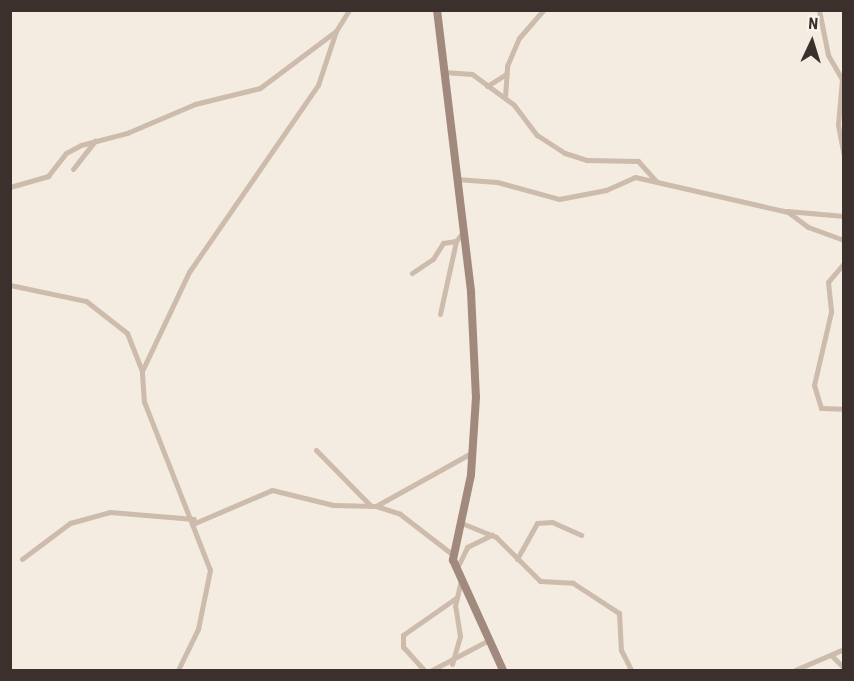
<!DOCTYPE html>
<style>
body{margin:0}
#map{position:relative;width:854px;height:681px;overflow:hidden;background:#f4ebe1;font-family:"Roboto Condensed",sans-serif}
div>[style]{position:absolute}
.street>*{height:5px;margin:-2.5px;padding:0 2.5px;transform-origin:2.5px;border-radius:2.5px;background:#cdbbac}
.secondary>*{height:8px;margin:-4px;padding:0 4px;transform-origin:4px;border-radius:4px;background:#a18a7d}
span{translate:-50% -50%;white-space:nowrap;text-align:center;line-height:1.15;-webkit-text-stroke:4.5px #fbf5ee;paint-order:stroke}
.frame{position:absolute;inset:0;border:12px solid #3b302b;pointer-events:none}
.north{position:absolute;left:782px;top:12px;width:60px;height:60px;-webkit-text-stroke:4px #fbf5ee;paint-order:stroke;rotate:4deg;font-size:16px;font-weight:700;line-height:24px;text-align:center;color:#3b302b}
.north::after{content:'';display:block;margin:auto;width:21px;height:27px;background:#3b302b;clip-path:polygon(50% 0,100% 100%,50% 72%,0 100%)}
</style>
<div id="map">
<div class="street">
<i style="left:819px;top:10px;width:46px;rotate:78.7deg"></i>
<i style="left:828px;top:55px;width:28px;rotate:60deg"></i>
<i style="left:842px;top:79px;width:46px;rotate:95deg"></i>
<i style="left:838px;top:125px;width:31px;rotate:79deg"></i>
<i style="left:443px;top:72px;width:29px;rotate:4deg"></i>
<i style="left:472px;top:74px;width:52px;rotate:36.4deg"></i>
<i style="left:514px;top:105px;width:38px;rotate:53deg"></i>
<i style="left:537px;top:135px;width:33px;rotate:33deg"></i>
<i style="left:565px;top:153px;width:23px;rotate:18deg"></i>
<i style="left:587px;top:160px;width:51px;rotate:1.1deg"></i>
<i style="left:638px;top:161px;width:28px;rotate:48deg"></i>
<i style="left:487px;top:86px;width:22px;rotate:-32deg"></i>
<i style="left:505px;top:97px;width:31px;rotate:-86deg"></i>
<i style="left:507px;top:66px;width:30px;rotate:-67deg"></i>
<i style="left:519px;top:38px;width:37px;rotate:-49deg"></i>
<i style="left:73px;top:169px;width:36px;rotate:-52deg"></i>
<i style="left:456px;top:179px;width:41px;rotate:4.2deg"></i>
<i style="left:497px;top:182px;width:64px;rotate:15.3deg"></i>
<i style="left:559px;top:199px;width:48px;rotate:-10.8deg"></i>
<i style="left:606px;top:190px;width:32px;rotate:-24deg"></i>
<i style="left:635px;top:177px;width:157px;rotate:12.9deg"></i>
<i style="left:788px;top:212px;width:25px;rotate:37deg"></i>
<i style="left:808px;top:227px;width:38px;rotate:20deg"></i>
<i style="left:10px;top:187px;width:40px;rotate:-16deg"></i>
<i style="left:48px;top:176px;width:29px;rotate:-52deg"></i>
<i style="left:66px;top:153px;width:17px;rotate:-28deg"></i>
<i style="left:81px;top:145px;width:48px;rotate:-14.6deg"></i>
<i style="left:127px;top:133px;width:74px;rotate:-23.1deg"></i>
<i style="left:195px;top:104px;width:67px;rotate:-13.8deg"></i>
<i style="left:260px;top:88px;width:95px;rotate:-36.9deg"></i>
<i style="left:336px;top:31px;width:25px;rotate:-58deg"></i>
<i style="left:787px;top:211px;width:57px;rotate:5deg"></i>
<i style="left:844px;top:263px;width:25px;rotate:130deg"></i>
<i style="left:828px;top:282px;width:30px;rotate:84deg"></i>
<i style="left:831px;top:312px;width:75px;rotate:103.1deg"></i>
<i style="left:814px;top:385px;width:24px;rotate:73deg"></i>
<i style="left:821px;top:408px;width:23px;rotate:2deg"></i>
<i style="left:412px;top:273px;width:25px;rotate:-34deg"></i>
<i style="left:433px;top:259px;width:19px;rotate:-58deg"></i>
<i style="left:443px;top:243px;width:13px;rotate:-9deg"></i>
<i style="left:10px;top:285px;width:78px;rotate:11.9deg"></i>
<i style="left:86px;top:301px;width:52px;rotate:38deg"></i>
<i style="left:127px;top:333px;width:41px;rotate:68.5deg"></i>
<i style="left:440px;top:314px;width:75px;rotate:-77.6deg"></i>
<i style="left:456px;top:241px;width:11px;rotate:-52deg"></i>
<i style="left:316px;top:450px;width:78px;rotate:45.5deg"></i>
<i style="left:376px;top:506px;width:25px;rotate:18deg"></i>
<i style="left:400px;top:514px;width:66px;rotate:37.6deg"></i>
<i style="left:459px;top:522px;width:40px;rotate:22deg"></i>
<i style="left:496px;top:537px;width:62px;rotate:45deg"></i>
<i style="left:540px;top:581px;width:33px;rotate:3deg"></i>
<i style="left:573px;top:583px;width:55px;rotate:33.1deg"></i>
<i style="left:619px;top:613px;width:37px;rotate:87deg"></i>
<i style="left:621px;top:650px;width:22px;rotate:63deg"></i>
<i style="left:195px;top:523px;width:84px;rotate:-23.2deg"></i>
<i style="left:272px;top:490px;width:63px;rotate:13.8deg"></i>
<i style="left:333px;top:505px;width:43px;rotate:1.3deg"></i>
<i style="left:376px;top:506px;width:111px;rotate:-29.1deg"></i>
<i style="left:22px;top:559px;width:60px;rotate:-36.9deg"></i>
<i style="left:70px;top:523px;width:41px;rotate:-15.4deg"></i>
<i style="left:110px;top:512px;width:84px;rotate:4.8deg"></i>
<i style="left:517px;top:559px;width:41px;rotate:-60.9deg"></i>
<i style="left:537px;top:523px;width:15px;rotate:-4deg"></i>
<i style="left:552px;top:522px;width:32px;rotate:24deg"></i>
<i style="left:456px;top:570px;width:25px;rotate:-64deg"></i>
<i style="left:467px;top:547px;width:28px;rotate:-26deg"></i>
<i style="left:832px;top:656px;width:17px;rotate:45deg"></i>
<i style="left:452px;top:664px;width:29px;rotate:-74deg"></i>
<i style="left:460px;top:636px;width:30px;rotate:-99deg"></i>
<i style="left:455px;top:606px;width:26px;rotate:-77deg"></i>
<i style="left:178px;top:670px;width:46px;rotate:-64deg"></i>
<i style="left:198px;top:629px;width:60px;rotate:-78.5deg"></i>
<i style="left:210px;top:570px;width:180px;rotate:-111.4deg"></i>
<i style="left:144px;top:402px;width:31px;rotate:-94deg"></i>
<i style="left:142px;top:371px;width:110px;rotate:-64.6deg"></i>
<i style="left:189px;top:272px;width:227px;rotate:-55.4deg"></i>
<i style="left:318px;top:85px;width:57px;rotate:-71.6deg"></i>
<i style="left:424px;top:670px;width:31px;rotate:-132deg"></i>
<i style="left:403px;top:647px;width:12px;rotate:-90deg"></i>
<i style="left:403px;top:635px;width:65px;rotate:-34.9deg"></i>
<i style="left:432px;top:670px;width:64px;rotate:-27.8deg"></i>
<i style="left:795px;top:670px;width:53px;rotate:-23.2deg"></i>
</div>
<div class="secondary">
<i style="left:437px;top:10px;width:284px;rotate:83.1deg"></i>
<i style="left:471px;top:292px;width:105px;rotate:87.3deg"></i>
<i style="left:476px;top:397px;width:78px;rotate:93.7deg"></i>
<i style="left:471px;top:475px;width:87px;rotate:102deg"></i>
<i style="left:453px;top:560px;width:121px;rotate:65.6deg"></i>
</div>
<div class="frame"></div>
<div class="north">N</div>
</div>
